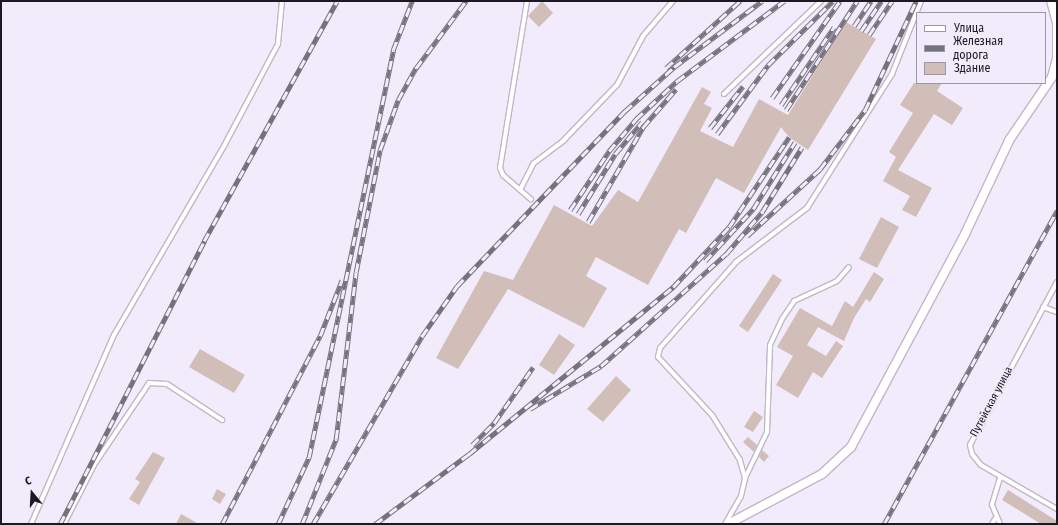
<!DOCTYPE html>
<meta charset="utf-8">
<style>
body{margin:0}
#map{position:relative;width:1058px;height:525px;overflow:hidden;background:#f2ebfc;font-family:"Fira Sans Condensed",sans-serif}
div>[style]{position:absolute}
.building>*{inset:0;background:#d1beb9}
.roads{filter:drop-shadow(1px 0 #beb8c8) drop-shadow(-1px 0 #beb8c8) drop-shadow(0 1px #beb8c8) drop-shadow(0 -1px #beb8c8)}
.lane>*{height:4px;margin:-2px;padding:0 2px;transform-origin:2px;border-radius:2px;background:#fff}
.street>*{height:8px;margin:-4px;padding:0 4px;transform-origin:4px;border-radius:4px;background:#fff}
.rail>*{height:4.5px;margin-top:-2.25px;transform-origin:0;background:repeating-linear-gradient(90deg,#f2ebfc 0 9px,#76727c 0 18px);box-sizing:border-box;border-block:1px solid #76727c}
span{translate:-50% -50%;white-space:nowrap;text-align:center;line-height:1.15;-webkit-text-stroke:3px #f2ebfc;paint-order:stroke}
.street-label{font-size:11px;color:#1c1a20}
.frame{position:absolute;inset:0;border:2px solid #1c1a20;pointer-events:none}
.legend{position:absolute;left:916px;top:12px;width:130px;height:72px;box-sizing:border-box;background:#f2ebfc;border:1px solid #9c97a4;margin:0;padding:5px 7px;list-style:none;font-size:12px;color:#1c1a20}
.legend li{display:flex;align-items:center;gap:8px;height:20px}
.legend b{width:20px;border:1px solid #9c97a4}
.north{position:absolute;left:12px;top:473px;width:40px;height:40px;-webkit-text-stroke:3px #f2ebfc;paint-order:stroke;rotate:342deg;font-size:11px;font-weight:700;line-height:16px;text-align:center;color:#1c1a20}
.north::after{content:'';display:block;margin:auto;width:14px;height:18px;background:#1c1a20;clip-path:polygon(50% 0,100% 100%,50% 72%,0 100%)}
</style>
<div id="map">
<div class="building">
<i style="clip-path:polygon(542px 1px,553px 13px,539px 27px,528px 16px)"></i>
<i style="clip-path:polygon(846px 22px,876px 39px,808px 150px,789px 137px,781px 127px,744px 193px,716px 178px,686px 233px,679px 229px,648px 285px,596px 257px,586px 276px,607px 288px,584px 328px,508px 289px,458px 369px,436px 358px,484px 271px,513px 280px,554px 205px,592px 226px,618px 190px,638px 202px,702px 87px,711px 92px,704px 104px,712px 108px,700px 131px,733px 147px,759px 99px,788px 115px)"></i>
<i style="clip-path:polygon(914px 83px,942px 83px,937px 91px,963px 108px,952px 125px,934px 114px,898px 170px,932px 188px,916px 217px,902px 210px,910px 196px,883px 181px,896px 157px,889px 152px,913px 113px,900px 105px)"></i>
<i style="clip-path:polygon(881px 217px,899px 227px,877px 268px,859px 259px)"></i>
<i style="clip-path:polygon(874px 272px,884px 279px,870px 302px,866px 299px,854px 318px,844px 341px,818px 327px,807px 345px,826px 356px,836px 341px,843px 346px,822px 378px,813px 372px,798px 398px,776px 385px,793px 356px,777px 347px,800px 308px,832px 326px,845px 301px,853px 307px)"></i>
<i style="clip-path:polygon(773px 274px,782px 280px,748px 332px,739px 326px)"></i>
<i style="clip-path:polygon(559px 334px,575px 345px,554px 375px,539px 365px)"></i>
<i style="clip-path:polygon(200px 349px,245px 375px,234px 393px,189px 367px)"></i>
<i style="clip-path:polygon(616px 376px,631px 390px,603px 422px,587px 409px)"></i>
<i style="clip-path:polygon(754px 411px,763px 417px,753px 432px,744px 427px)"></i>
<i style="clip-path:polygon(748px 437px,757px 445px,754px 452px,743px 442px)"></i>
<i style="clip-path:polygon(762px 450px,769px 456px,764px 462px,759px 457px)"></i>
<i style="clip-path:polygon(153px 452px,165px 458px,139px 505px,129px 499px,140px 482px,135px 479px)"></i>
<i style="clip-path:polygon(217px 489px,226px 494px,220px 504px,212px 499px)"></i>
<i style="clip-path:polygon(1008px 490px,1057px 521px,1057px 524px,1041px 524px,1002px 500px)"></i>
<i style="clip-path:polygon(181px 514px,199px 524px,176px 524px)"></i>
</div>
<div class="roads">
<div class="lane">
<i style="left:527px;top:1px;width:169px;rotate:99.2deg"></i>
<i style="left:500px;top:168px;width:8px;rotate:67deg"></i>
<i style="left:503px;top:175px;width:37px;rotate:41deg"></i>
<i style="left:724px;top:94px;width:134px;rotate:-43.8deg"></i>
<i style="left:520px;top:190px;width:30px;rotate:-63deg"></i>
<i style="left:534px;top:163px;width:38px;rotate:-37deg"></i>
<i style="left:564px;top:140px;width:76px;rotate:-46.1deg"></i>
<i style="left:617px;top:85px;width:55px;rotate:-62deg"></i>
<i style="left:643px;top:36px;width:46px;rotate:-49.4deg"></i>
<i style="left:1057px;top:282px;width:185px;rotate:118.1deg"></i>
<i style="left:970px;top:445px;width:9px;rotate:77deg"></i>
<i style="left:972px;top:454px;width:14px;rotate:51deg"></i>
<i style="left:981px;top:465px;width:88px;rotate:30.1deg"></i>
<i style="left:1043px;top:307px;width:15px;rotate:20deg"></i>
<i style="left:745px;top:478px;width:51px;rotate:-64.4deg"></i>
<i style="left:767px;top:432px;width:87px;rotate:-88deg"></i>
<i style="left:770px;top:345px;width:29px;rotate:-65deg"></i>
<i style="left:782px;top:319px;width:22px;rotate:-56deg"></i>
<i style="left:794px;top:301px;width:47px;rotate:-24.9deg"></i>
<i style="left:837px;top:281px;width:18px;rotate:-49deg"></i>
<i style="left:1000px;top:478px;width:28px;rotate:107deg"></i>
<i style="left:992px;top:505px;width:21px;rotate:67deg"></i>
<i style="left:31px;top:524px;width:206px;rotate:-66.3deg"></i>
<i style="left:114px;top:335px;width:219px;rotate:-59.8deg"></i>
<i style="left:224px;top:146px;width:115px;rotate:-62.1deg"></i>
<i style="left:278px;top:44px;width:43px;rotate:-84.7deg"></i>
<i style="left:64px;top:524px;width:66px;rotate:-63deg"></i>
<i style="left:94px;top:465px;width:99px;rotate:-56.1deg"></i>
<i style="left:149px;top:383px;width:18px;rotate:3deg"></i>
<i style="left:167px;top:384px;width:66px;rotate:33.2deg"></i>
<i style="left:725px;top:524px;width:32px;rotate:-60deg"></i>
<i style="left:741px;top:496px;width:18px;rotate:-77deg"></i>
<i style="left:745px;top:478px;width:19px;rotate:-106deg"></i>
<i style="left:740px;top:460px;width:53px;rotate:-121.9deg"></i>
<i style="left:712px;top:415px;width:79px;rotate:-133deg"></i>
<i style="left:658px;top:357px;width:9px;rotate:-77deg"></i>
<i style="left:660px;top:348px;width:115px;rotate:-48.5deg"></i>
<i style="left:736px;top:262px;width:89px;rotate:-37.3deg"></i>
<i style="left:807px;top:208px;width:159px;rotate:-57.6deg"></i>
<i style="left:892px;top:74px;width:79px;rotate:-68.3deg"></i>
<i style="left:992px;top:524px;width:6px;rotate:-59deg"></i>
</div>
<div class="street">
<i style="left:728px;top:524px;width:106px;rotate:-28deg"></i>
<i style="left:822px;top:474px;width:40px;rotate:-43deg"></i>
<i style="left:851px;top:447px;width:242px;rotate:-61.8deg"></i>
<i style="left:965px;top:234px;width:105px;rotate:-64.7deg"></i>
<i style="left:1010px;top:139px;width:75px;rotate:-55.9deg"></i>
<i style="left:1052px;top:77px;width:20px;rotate:-75deg"></i>
<i style="left:1057px;top:58px;width:35px;rotate:-90deg"></i>
<i style="left:1057px;top:23px;width:23px;rotate:-105deg"></i>
</div>
</div>
<div class="rail">
<i style="left:854px;top:26px;width:30px;rotate:-56deg"></i>
<i style="left:861px;top:31px;width:36px;rotate:-56deg"></i>
<i style="left:869px;top:35px;width:41px;rotate:-55.9deg"></i>
<i style="left:666px;top:68px;width:100px;rotate:-42.2deg"></i>
<i style="left:772px;top:98px;width:118px;rotate:-55deg"></i>
<i style="left:781px;top:105px;width:94px;rotate:-55.8deg"></i>
<i style="left:786px;top:110px;width:130px;rotate:-56.9deg"></i>
<i style="left:710px;top:128px;width:53px;rotate:-51.8deg"></i>
<i style="left:717px;top:134px;width:86px;rotate:-53.5deg"></i>
<i style="left:768px;top:65px;width:91px;rotate:-44.6deg"></i>
<i style="left:570px;top:210px;width:71px;rotate:-56.5deg"></i>
<i style="left:609px;top:151px;width:42px;rotate:-49.8deg"></i>
<i style="left:636px;top:119px;width:56px;rotate:-42.8deg"></i>
<i style="left:677px;top:81px;width:134px;rotate:-36.8deg"></i>
<i style="left:578px;top:214px;width:70px;rotate:-58.3deg"></i>
<i style="left:615px;top:154px;width:42px;rotate:-49.8deg"></i>
<i style="left:588px;top:222px;width:110px;rotate:-59.9deg"></i>
<i style="left:643px;top:127px;width:50px;rotate:-49deg"></i>
<i style="left:747px;top:236px;width:99px;rotate:-42.5deg"></i>
<i style="left:820px;top:169px;width:74px;rotate:-52.7deg"></i>
<i style="left:865px;top:110px;width:120px;rotate:-64.9deg"></i>
<i style="left:705px;top:261px;width:71px;rotate:-47.3deg"></i>
<i style="left:753px;top:209px;width:79px;rotate:-57.9deg"></i>
<i style="left:530px;top:409px;width:83px;rotate:-31.2deg"></i>
<i style="left:601px;top:366px;width:168px;rotate:-41.9deg"></i>
<i style="left:726px;top:254px;width:55px;rotate:-49.4deg"></i>
<i style="left:762px;top:212px;width:76px;rotate:-58.4deg"></i>
<i style="left:472px;top:445px;width:31px;rotate:-45deg"></i>
<i style="left:494px;top:423px;width:68px;rotate:-55.1deg"></i>
<i style="left:60px;top:524px;width:318px;rotate:-63deg"></i>
<i style="left:204px;top:241px;width:274px;rotate:-61deg"></i>
<i style="left:222px;top:524px;width:212px;rotate:-62.5deg"></i>
<i style="left:320px;top:336px;width:60px;rotate:-68.6deg"></i>
<i style="left:278px;top:524px;width:74px;rotate:-65.2deg"></i>
<i style="left:309px;top:457px;width:416px;rotate:-78.3deg"></i>
<i style="left:393px;top:50px;width:53px;rotate:-68.8deg"></i>
<i style="left:302px;top:524px;width:92px;rotate:-68.2deg"></i>
<i style="left:336px;top:439px;width:168px;rotate:-83.2deg"></i>
<i style="left:356px;top:272px;width:124px;rotate:-78.9deg"></i>
<i style="left:380px;top:150px;width:53px;rotate:-70.2deg"></i>
<i style="left:398px;top:100px;width:37px;rotate:-61deg"></i>
<i style="left:416px;top:68px;width:84px;rotate:-53.3deg"></i>
<i style="left:313px;top:524px;width:217px;rotate:-59.9deg"></i>
<i style="left:422px;top:336px;width:61px;rotate:-55deg"></i>
<i style="left:457px;top:286px;width:243px;rotate:-46.2deg"></i>
<i style="left:625px;top:111px;width:66px;rotate:-41.9deg"></i>
<i style="left:674px;top:67px;width:110px;rotate:-36.9deg"></i>
<i style="left:375px;top:524px;width:117px;rotate:-36.7deg"></i>
<i style="left:469px;top:454px;width:264px;rotate:-39.3deg"></i>
<i style="left:673px;top:287px;width:82px;rotate:-47deg"></i>
<i style="left:729px;top:227px;width:108px;rotate:-56.3deg"></i>
<i style="left:884px;top:524px;width:358px;rotate:-61.1deg"></i>
</div>
<div class="street-label">
<span style="left:992px;top:402px;rotate:-62deg">Путейская улица</span>
</div>
<div class="frame"></div>
<ul class="legend">
<li><b style="height:5px;background:#fff"></b>Улица</li>
<li><b style="height:5px;background:#76727c"></b>Железная дорога</li>
<li><b style="height:11px;background:#d1beb9"></b>Здание</li>
</ul>
<div class="north">С</div>
</div>
